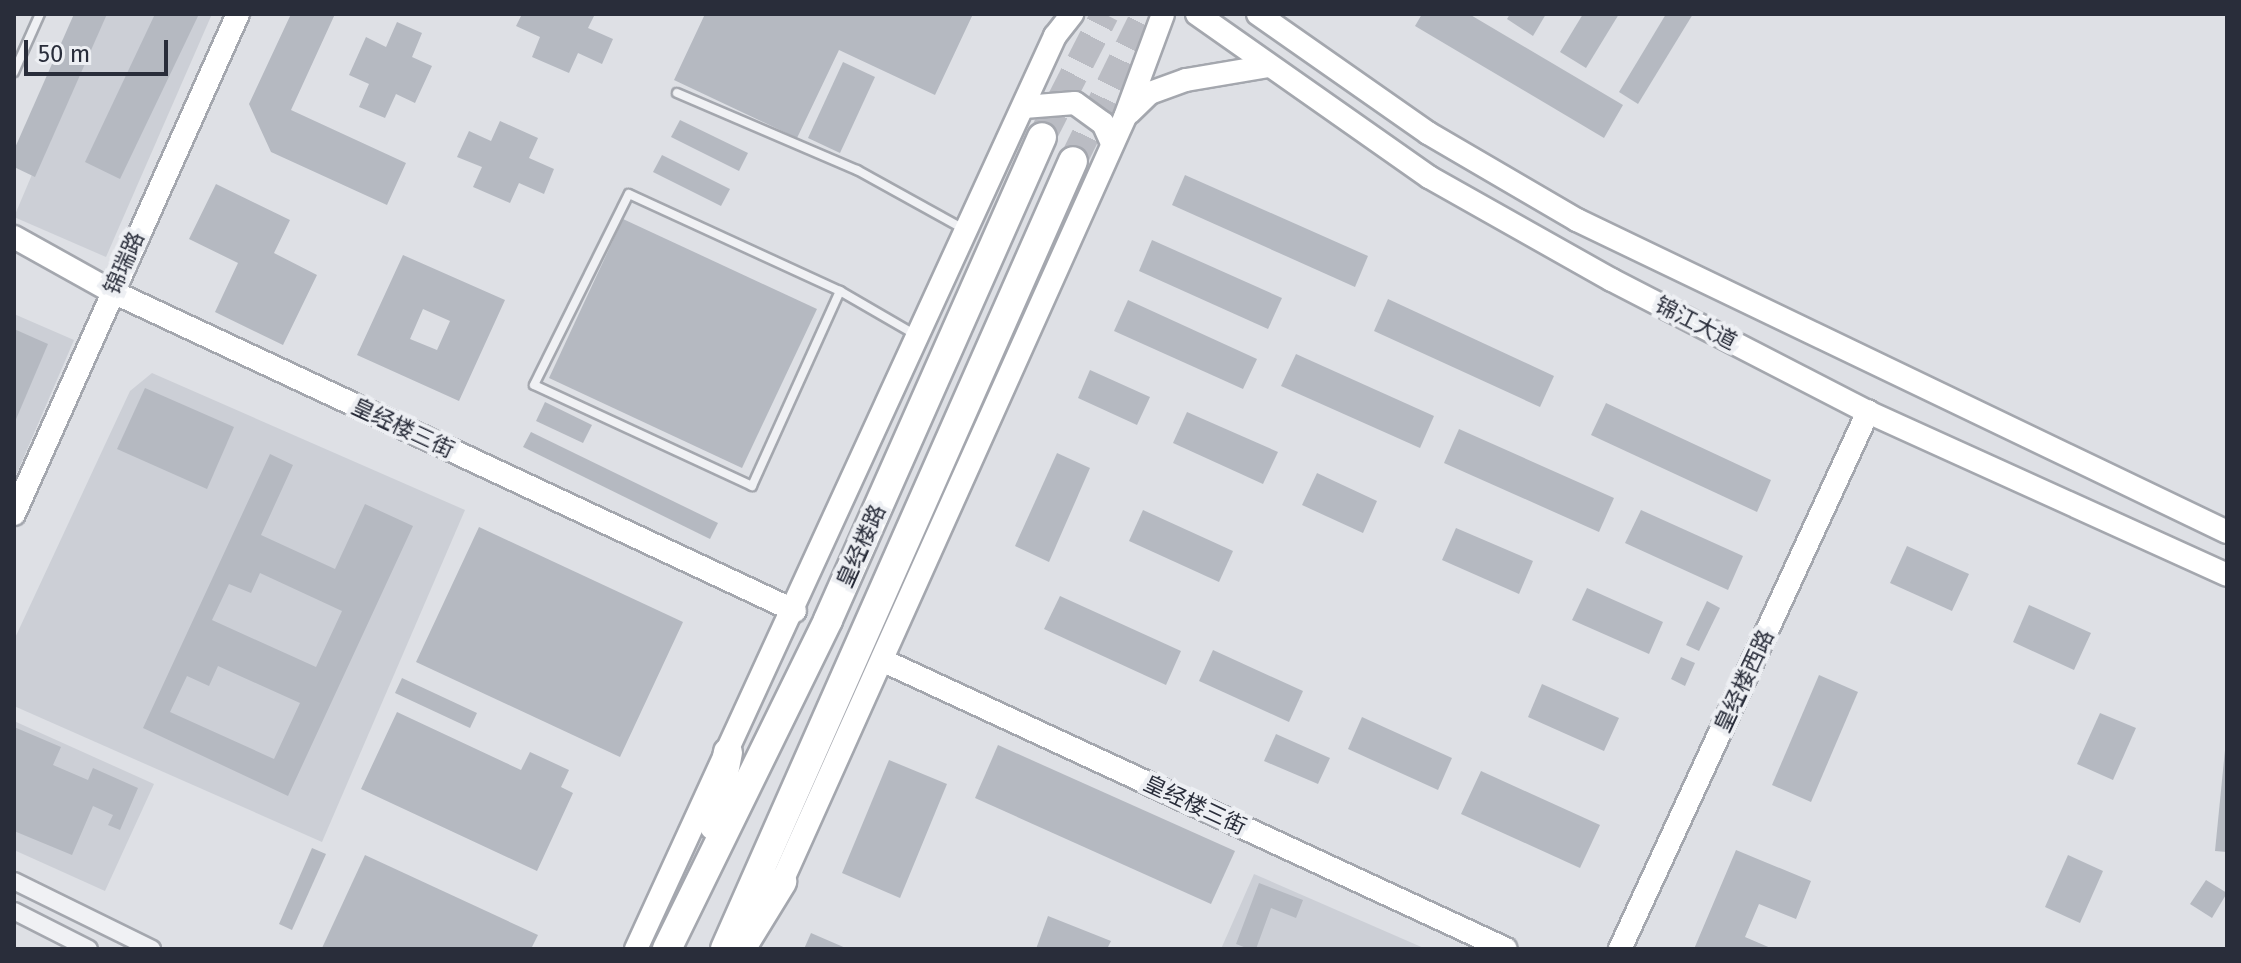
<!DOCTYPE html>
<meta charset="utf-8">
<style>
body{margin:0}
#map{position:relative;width:2241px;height:963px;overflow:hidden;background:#dee0e5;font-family:"Fira Sans","Noto Sans SC",sans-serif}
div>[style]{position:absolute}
.built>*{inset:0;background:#cccfd6}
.building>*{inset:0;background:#b5b9c1}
.highway-tunnel>*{height:28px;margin-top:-14px;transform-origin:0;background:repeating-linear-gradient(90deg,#babcc3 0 28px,transparent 0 42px)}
.roads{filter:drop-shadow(2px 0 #a4a7ae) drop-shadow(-2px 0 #a4a7ae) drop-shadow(0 2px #a4a7ae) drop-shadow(0 -2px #a4a7ae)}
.lane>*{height:8px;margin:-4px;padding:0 4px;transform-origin:4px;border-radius:4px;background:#f0f1f4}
.street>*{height:16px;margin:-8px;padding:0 8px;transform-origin:8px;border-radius:8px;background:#f0f1f4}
.secondary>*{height:22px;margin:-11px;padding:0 11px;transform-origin:11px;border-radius:11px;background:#fff}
.highway>*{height:28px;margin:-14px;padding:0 14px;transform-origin:14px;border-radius:14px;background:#fff}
span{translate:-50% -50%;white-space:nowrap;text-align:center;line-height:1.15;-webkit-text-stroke:8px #edeff3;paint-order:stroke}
.street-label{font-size:22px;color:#292d3a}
.frame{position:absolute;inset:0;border:16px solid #292d3a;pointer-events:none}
.scale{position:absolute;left:24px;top:40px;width:144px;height:36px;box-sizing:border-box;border:4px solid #292d3a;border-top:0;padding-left:10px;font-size:24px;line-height:28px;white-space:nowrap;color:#292d3a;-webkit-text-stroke:6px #edeff3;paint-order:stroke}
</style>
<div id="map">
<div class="built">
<i style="clip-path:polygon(100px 14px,212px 14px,106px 257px,14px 217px)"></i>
<i style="clip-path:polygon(14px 314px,74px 340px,14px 480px)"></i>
<i style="clip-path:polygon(152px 373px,465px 510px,322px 842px,14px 706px,14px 640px,130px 391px)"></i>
<i style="clip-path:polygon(14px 721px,154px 784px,105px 891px,14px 850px)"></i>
<i style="clip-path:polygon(1254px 874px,1426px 949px,1221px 949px)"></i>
</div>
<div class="building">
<i style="clip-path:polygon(74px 14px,107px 14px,35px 177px,14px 167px,14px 150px)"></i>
<i style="clip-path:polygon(155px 14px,199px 14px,120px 179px,85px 162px)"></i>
<i style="clip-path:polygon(291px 14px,335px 14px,291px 110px,406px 163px,387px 205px,271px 152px,249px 104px)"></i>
<i style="clip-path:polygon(522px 14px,595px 14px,588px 28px,613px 39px,602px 64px,578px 53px,569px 73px,532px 57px,540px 37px,516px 26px)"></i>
<i style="clip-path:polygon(705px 14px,973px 14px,935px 95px,839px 50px,797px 138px,674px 80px)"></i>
<i style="clip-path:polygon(1422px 14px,1469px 14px,1623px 105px,1604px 138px,1415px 26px)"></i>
<i style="clip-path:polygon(1510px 14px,1546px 14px,1533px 36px,1507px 19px)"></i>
<i style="clip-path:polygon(1583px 14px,1619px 14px,1586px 68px,1560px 52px)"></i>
<i style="clip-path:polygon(1666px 14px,1693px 14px,1638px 104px,1619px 92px)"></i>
<i style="clip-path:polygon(397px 22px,422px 33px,412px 57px,432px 66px,415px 103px,396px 94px,385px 118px,359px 107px,369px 84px,349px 75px,366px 37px,386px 47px)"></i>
<i style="clip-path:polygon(843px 62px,875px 77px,840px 153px,808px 138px)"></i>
<i style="clip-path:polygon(680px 120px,748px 153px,739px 171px,671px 137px)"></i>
<i style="clip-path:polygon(500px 121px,538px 138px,529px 158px,554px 169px,544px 194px,519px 183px,510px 203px,473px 187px,482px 167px,457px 157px,469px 131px,491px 141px)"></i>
<i style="clip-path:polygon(662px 155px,730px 189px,721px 206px,653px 172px)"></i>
<i style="clip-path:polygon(1185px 175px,1368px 256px,1355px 287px,1172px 205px)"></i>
<i style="clip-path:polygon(216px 184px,290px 220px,274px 253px,317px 275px,283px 345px,215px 312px,238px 263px,189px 239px)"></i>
<i style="clip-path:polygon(623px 219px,817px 309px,742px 468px,549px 378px)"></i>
<i style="clip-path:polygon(1152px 240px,1282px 298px,1268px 329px,1139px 271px)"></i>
<i style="clip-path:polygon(evenodd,403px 255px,505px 300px,459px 401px,357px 355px,403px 255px,423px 309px,450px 321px,437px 350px,410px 339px,423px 309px)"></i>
<i style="clip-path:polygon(1388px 299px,1554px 376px,1540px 407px,1374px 331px)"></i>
<i style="clip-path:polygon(1128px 300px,1257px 359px,1243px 389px,1114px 331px)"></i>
<i style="clip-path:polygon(14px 329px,48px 344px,14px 424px)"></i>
<i style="clip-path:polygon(1296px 354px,1434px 416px,1420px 448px,1281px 386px)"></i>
<i style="clip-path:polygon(1090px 370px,1150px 397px,1137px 425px,1078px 398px)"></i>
<i style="clip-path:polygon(145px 388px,234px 427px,207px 489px,117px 449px)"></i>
<i style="clip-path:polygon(545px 402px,592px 425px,583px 443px,536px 421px)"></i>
<i style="clip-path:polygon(1606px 403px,1771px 480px,1757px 512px,1591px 435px)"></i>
<i style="clip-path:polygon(1187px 412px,1278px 452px,1263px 484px,1173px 443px)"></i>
<i style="clip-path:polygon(1459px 429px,1614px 498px,1599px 532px,1444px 463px)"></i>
<i style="clip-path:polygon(531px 432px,718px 523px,710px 539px,523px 447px)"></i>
<i style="clip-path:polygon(1057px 453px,1090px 468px,1049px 562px,1015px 546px)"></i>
<i style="clip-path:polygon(evenodd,270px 454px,293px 465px,261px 535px,335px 569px,365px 504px,413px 526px,288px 796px,143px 728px,270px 454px,260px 573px,342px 611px,316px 667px,212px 620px,229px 584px,251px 593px,260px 573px,270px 454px,218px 666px,300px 703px,274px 759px,170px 712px,187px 676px,209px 686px,218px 666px)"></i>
<i style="clip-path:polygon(1317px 473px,1377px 501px,1363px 533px,1302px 505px)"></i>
<i style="clip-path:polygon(1143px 510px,1233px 551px,1219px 582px,1129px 541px)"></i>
<i style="clip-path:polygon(1641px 510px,1743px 556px,1728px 590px,1625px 543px)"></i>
<i style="clip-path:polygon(479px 527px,683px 622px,620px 757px,416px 662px)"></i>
<i style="clip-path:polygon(1456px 528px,1533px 561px,1519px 594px,1442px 560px)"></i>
<i style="clip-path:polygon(1907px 546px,1969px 574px,1952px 611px,1890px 583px)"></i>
<i style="clip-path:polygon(1587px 588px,1663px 622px,1649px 654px,1572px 620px)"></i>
<i style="clip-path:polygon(1060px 596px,1181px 651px,1166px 685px,1044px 629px)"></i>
<i style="clip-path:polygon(1707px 601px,1720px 608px,1699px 651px,1686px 645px)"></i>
<i style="clip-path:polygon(2029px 605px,2091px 633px,2074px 670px,2013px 642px)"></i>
<i style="clip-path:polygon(1213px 650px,1303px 691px,1289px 722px,1199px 681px)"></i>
<i style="clip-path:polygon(1681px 657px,1695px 663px,1685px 686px,1671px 679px)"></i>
<i style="clip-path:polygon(1819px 675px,1858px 692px,1811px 802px,1772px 785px)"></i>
<i style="clip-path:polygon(402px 678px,477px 713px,470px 728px,395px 693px)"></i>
<i style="clip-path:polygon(1542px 684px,1619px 718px,1604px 751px,1528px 717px)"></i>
<i style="clip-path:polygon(397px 712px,521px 770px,530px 752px,569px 770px,561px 787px,573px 793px,537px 871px,361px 789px)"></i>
<i style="clip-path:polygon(2100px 713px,2136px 728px,2113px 780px,2077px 764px)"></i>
<i style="clip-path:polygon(1362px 717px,1452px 758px,1438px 790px,1348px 749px)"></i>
<i style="clip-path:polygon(14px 727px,61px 747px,53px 765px,88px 780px,93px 768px,138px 788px,120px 830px,108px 825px,113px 815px,93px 806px,72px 855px,14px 831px)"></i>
<i style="clip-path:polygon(1276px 734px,1330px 758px,1318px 784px,1264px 761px)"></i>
<i style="clip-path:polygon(998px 745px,1235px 851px,1211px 904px,975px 798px)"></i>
<i style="clip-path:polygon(2225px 750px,2227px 750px,2227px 852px,2215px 851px)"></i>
<i style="clip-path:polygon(889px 760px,947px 784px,900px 898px,842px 873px)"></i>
<i style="clip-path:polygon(1481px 771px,1600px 825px,1580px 868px,1461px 814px)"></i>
<i style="clip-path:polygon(312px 848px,326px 854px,292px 930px,279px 924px)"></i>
<i style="clip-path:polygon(1736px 850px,1811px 881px,1796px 919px,1759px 904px,1745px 937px,1773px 949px,1694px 949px)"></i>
<i style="clip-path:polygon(365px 855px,538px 935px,531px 949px,322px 948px)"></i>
<i style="clip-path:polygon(2068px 855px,2103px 871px,2080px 923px,2045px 907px)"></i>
<i style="clip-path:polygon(2206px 880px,2227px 893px,2212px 918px,2190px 904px)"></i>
<i style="clip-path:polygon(1259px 883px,1303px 900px,1296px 918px,1271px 908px,1256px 949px,1249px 949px,1236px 944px)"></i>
<i style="clip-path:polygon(1048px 916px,1111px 941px,1107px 949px,1036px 949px)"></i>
<i style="clip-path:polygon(811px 933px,848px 949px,804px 949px)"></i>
</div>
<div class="highway-tunnel">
<i style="left:1042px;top:137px;width:138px;rotate:-62.9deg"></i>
<i style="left:1073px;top:161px;width:164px;rotate:-63.9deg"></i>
</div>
<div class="roads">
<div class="lane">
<i style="left:14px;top:72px;width:64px;rotate:-65.9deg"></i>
<i style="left:677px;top:93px;width:196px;rotate:23.2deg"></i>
<i style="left:857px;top:170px;width:122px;rotate:28.9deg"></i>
<i style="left:840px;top:291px;width:214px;rotate:114.3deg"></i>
<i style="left:752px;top:486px;width:240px;rotate:-155.1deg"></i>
<i style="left:534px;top:385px;width:213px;rotate:-63.6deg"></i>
<i style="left:629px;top:194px;width:232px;rotate:24.7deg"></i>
<i style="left:840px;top:291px;width:88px;rotate:30.1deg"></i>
</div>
<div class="street">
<i style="left:14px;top:881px;width:154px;rotate:26.2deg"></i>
<i style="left:14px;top:911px;width:84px;rotate:26.9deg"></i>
</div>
<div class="secondary">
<i style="left:1197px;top:14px;width:284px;rotate:35.1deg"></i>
<i style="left:1429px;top:177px;width:210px;rotate:29.4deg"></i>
<i style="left:1612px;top:280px;width:288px;rotate:27.3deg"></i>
<i style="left:1868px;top:412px;width:394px;rotate:24.4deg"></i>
<i style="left:1258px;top:14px;width:208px;rotate:35deg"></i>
<i style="left:1428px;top:133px;width:173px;rotate:30.3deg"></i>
<i style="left:1577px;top:220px;width:721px;rotate:25.64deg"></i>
<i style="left:1024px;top:107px;width:51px;rotate:-4.5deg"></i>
<i style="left:1075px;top:103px;width:34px;rotate:36deg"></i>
<i style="left:1103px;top:123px;width:22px;rotate:66deg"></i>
<i style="left:1129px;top:113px;width:29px;rotate:-44deg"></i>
<i style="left:1150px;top:93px;width:38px;rotate:-20deg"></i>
<i style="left:1186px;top:80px;width:84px;rotate:-9.6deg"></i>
<i style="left:14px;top:237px;width:111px;rotate:29.1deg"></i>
<i style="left:111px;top:291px;width:755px;rotate:25.07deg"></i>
<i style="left:14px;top:514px;width:548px;rotate:-65.87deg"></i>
<i style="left:884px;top:661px;width:685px;rotate:24.85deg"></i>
<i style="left:775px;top:897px;width:855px;rotate:-65.83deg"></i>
<i style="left:1125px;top:117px;width:110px;rotate:-69.7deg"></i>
<i style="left:636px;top:949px;width:1005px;rotate:-65.35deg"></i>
<i style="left:1055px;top:36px;width:28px;rotate:-52deg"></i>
<i style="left:1620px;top:949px;width:592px;rotate:-65.21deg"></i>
</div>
<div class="highway">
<i style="left:714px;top:826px;width:75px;rotate:-79.3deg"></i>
<i style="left:667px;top:949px;width:366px;rotate:-63.9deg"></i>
<i style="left:828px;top:620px;width:528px;rotate:-66.1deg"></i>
<i style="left:725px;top:949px;width:861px;rotate:-66.17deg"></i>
<i style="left:741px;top:949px;width:79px;rotate:-58.5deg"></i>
</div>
</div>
<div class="street-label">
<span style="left:124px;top:263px;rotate:-66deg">锦瑞路</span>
<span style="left:1696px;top:323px;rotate:27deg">锦江大道</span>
<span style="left:403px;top:428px;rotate:25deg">皇经楼三街</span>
<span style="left:861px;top:546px;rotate:-66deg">皇经楼路</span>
<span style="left:1744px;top:681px;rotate:-65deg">皇经楼西路</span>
<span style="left:1195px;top:805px;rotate:25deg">皇经楼三街</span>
</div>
<div class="frame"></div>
<div class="scale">50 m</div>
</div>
